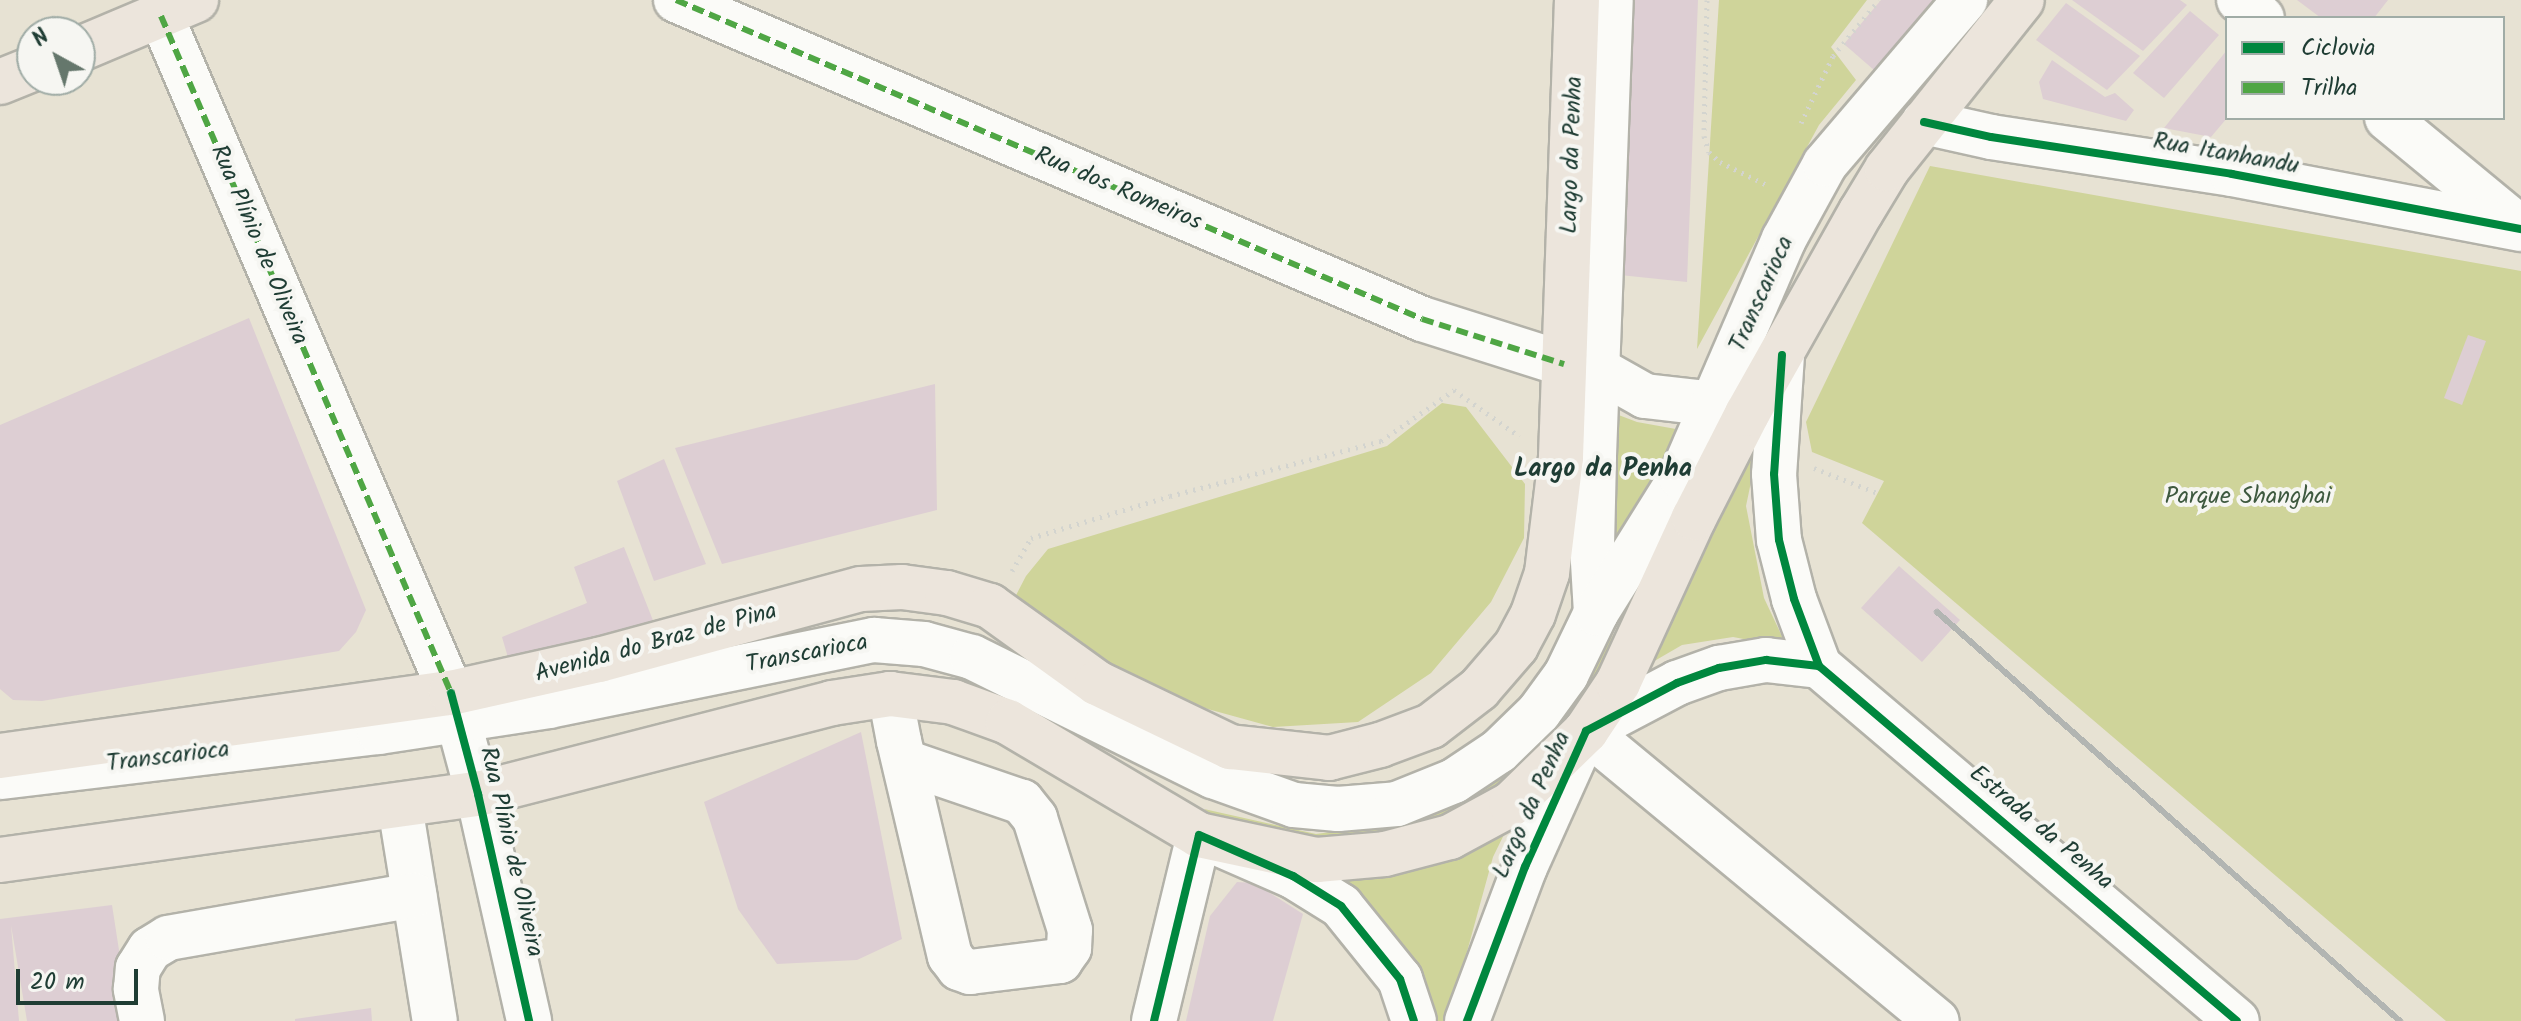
<!DOCTYPE html>
<meta charset="utf-8">
<style>
body{margin:0}
#map{position:relative;width:2521px;height:1021px;overflow:hidden;background:#e7e2d3;font-family:Kalam,sans-serif}
div>[style]{position:absolute}
.green>*{inset:0;background:#cfd49a}
.building>*{inset:0;background:#ddced3}
.path>*{height:5px;margin-top:-2.5px;transform-origin:0;background:repeating-linear-gradient(90deg,#d3d4cf 0 2px,transparent 0 8px)}
.roads{filter:drop-shadow(2px 0 #b3b2a9) drop-shadow(-2px 0 #b3b2a9) drop-shadow(0 2px #b3b2a9) drop-shadow(0 -2px #b3b2a9)}
.minor>*{height:44px;margin:-22px;padding:0 22px;transform-origin:22px;border-radius:22px;background:#fbfbf8}
.major>*{height:44px;margin:-22px;padding:0 22px;transform-origin:22px;border-radius:22px;background:#ece5dc}
.rail>*{height:6px;margin:-3px;padding:0 3px;transform-origin:3px;border-radius:3px;background:#b2b5b2}
.quiet>*{height:6px;margin-top:-3px;transform-origin:0;background:repeating-linear-gradient(90deg,#4fa644 0 12px,transparent 0 18px)}
.cycleway>*{height:8px;margin:-4px;padding:0 4px;transform-origin:4px;border-radius:4px;background:#00873e}
span{translate:-50% -50%;white-space:nowrap;text-align:center;line-height:1.15;-webkit-text-stroke:8px #f6f6f2;paint-order:stroke}
.street-label{font-size:24px;color:#1f3d34}
.park-label{font-size:24px;color:#3e593f}
.neighbourhood-label{font-size:26px;color:#1f3d34;font-weight:700}
.legend{position:absolute;left:2225px;top:16px;width:280px;height:104px;box-sizing:border-box;background:#f6f6f2;border:2px solid #a0aca6;margin:0;padding:10px 14px;list-style:none;font-size:24px;color:#1f3d34}
.legend li{display:flex;align-items:center;gap:16px;height:40px}
.legend b{width:40px;border:2px solid #a0aca6}
.north{position:absolute;left:16px;top:16px;width:80px;height:80px;box-sizing:border-box;background:#f6f6f2;border:2px solid #a0aca6;border-radius:50%;rotate:320deg;font-size:22px;font-weight:700;line-height:32px;text-align:center;color:#1f3d34}
.north::after{content:'';display:block;margin:auto;width:28px;height:36px;background:#65776c;clip-path:polygon(50% 0,100% 100%,50% 72%,0 100%)}
.scale{position:absolute;left:16px;top:969px;width:122px;height:36px;box-sizing:border-box;border:4px solid #1f3d34;border-top:0;padding-left:10px;font-size:24px;line-height:28px;white-space:nowrap;color:#1f3d34;-webkit-text-stroke:6px #f6f6f2;paint-order:stroke}
</style>
<div id="map">
<div class="green">
<i style="clip-path:polygon(1719px 0,1867px 0,1831px 47px,1856px 80px,1819px 125px,1697px 349px)"></i>
<i style="clip-path:polygon(1930px 166px,2521px 271px,2521px 1021px,2446px 1021px,1862px 523px,1884px 481px,1812px 452px,1806px 422px)"></i>
<i style="clip-path:polygon(1771px 386px,1746px 506px,1764px 598px,1787px 647px,1733px 637px,1682px 645px,1563px 714px,1493px 857px,1448px 1021px,1419px 1021px,1329px 907px,1204px 809px,1316px 834px,1390px 824px,1563px 714px)"></i>
<i style="clip-path:polygon(1442px 403px,1466px 407px,1525px 484px,1524px 538px,1491px 602px,1431px 673px,1358px 722px,1273px 727px,1186px 703px,1104px 671px,1011px 605px,1026px 576px,1048px 549px,1387px 446px)"></i>
<i style="clip-path:polygon(1608px 411px,1637px 422px,1687px 431px,1596px 613px)"></i>
</div>
<div class="building">
<i style="clip-path:polygon(1627px 0,1698px 0,1687px 282px,1620px 275px)"></i>
<i style="clip-path:polygon(1881px 0,1960px 0,1889px 83px,1844px 44px)"></i>
<i style="clip-path:polygon(2072px 0,2180px 0,2187px 5px,2143px 51px)"></i>
<i style="clip-path:polygon(2297px 0,2388px 0,2374px 18px,2321px 18px)"></i>
<i style="clip-path:polygon(2066px 3px,2140px 56px,2107px 90px,2036px 40px)"></i>
<i style="clip-path:polygon(2190px 11px,2219px 35px,2164px 98px,2133px 73px)"></i>
<i style="clip-path:polygon(2227px 50px,2227px 118px,2211px 137px,2164px 128px)"></i>
<i style="clip-path:polygon(2052px 60px,2105px 97px,2115px 93px,2134px 110px,2126px 121px,2043px 99px,2039px 82px)"></i>
<i style="clip-path:polygon(249px 318px,366px 610px,356px 632px,339px 651px,42px 701px,13px 700px,0 689px,0 425px)"></i>
<i style="clip-path:polygon(2468px 335px,2486px 341px,2462px 405px,2444px 398px)"></i>
<i style="clip-path:polygon(935px 384px,937px 510px,722px 564px,675px 448px)"></i>
<i style="clip-path:polygon(664px 459px,706px 564px,654px 581px,617px 481px)"></i>
<i style="clip-path:polygon(624px 547px,656px 628px,509px 661px,502px 637px,587px 603px,574px 567px)"></i>
<i style="clip-path:polygon(1899px 566px,1960px 620px,1922px 662px,1861px 608px)"></i>
<i style="clip-path:polygon(861px 732px,902px 939px,857px 960px,777px 964px,738px 909px,704px 802px)"></i>
<i style="clip-path:polygon(1237px 882px,1254px 883px,1303px 914px,1273px 1021px,1186px 1021px,1210px 916px)"></i>
<i style="clip-path:polygon(112px 905px,130px 1021px,27px 1021px,11px 925px,19px 1021px,0 1021px,0 919px)"></i>
<i style="clip-path:polygon(371px 1008px,372px 1021px,295px 1021px,295px 1019px)"></i>
</div>
<div class="path">
<i style="left:1707px;top:0;width:136px;rotate:91.3deg"></i>
<i style="left:1704px;top:136px;width:17px;rotate:73deg"></i>
<i style="left:1709px;top:152px;width:15px;rotate:42deg"></i>
<i style="left:1720px;top:162px;width:52px;rotate:26.1deg"></i>
<i style="left:1801px;top:123px;width:74px;rotate:-64.5deg"></i>
<i style="left:1833px;top:56px;width:72px;rotate:-50.6deg"></i>
<i style="left:1814px;top:468px;width:71px;rotate:21.5deg"></i>
<i style="left:1012px;top:571px;width:38px;rotate:-60deg"></i>
<i style="left:1031px;top:538px;width:145px;rotate:-16.8deg"></i>
<i style="left:1170px;top:496px;width:218px;rotate:-14.6deg"></i>
<i style="left:1381px;top:441px;width:89px;rotate:-34.9deg"></i>
<i style="left:1454px;top:390px;width:80px;rotate:35.3deg"></i>
</div>
<div class="roads">
<div class="minor">
<i style="left:676px;top:0;width:811px;rotate:23.15deg"></i>
<i style="left:1422px;top:319px;width:149px;rotate:17.6deg"></i>
<i style="left:2239px;top:0;width:29px;rotate:38deg"></i>
<i style="left:161px;top:16px;width:736px;rotate:66.81deg"></i>
<i style="left:451px;top:693px;width:105px;rotate:75deg"></i>
<i style="left:478px;top:794px;width:233px;rotate:77.3deg"></i>
<i style="left:2387px;top:118px;width:171px;rotate:39.5deg"></i>
<i style="left:1924px;top:122px;width:69px;rotate:12.6deg"></i>
<i style="left:1991px;top:137px;width:244px;rotate:8.7deg"></i>
<i style="left:2232px;top:174px;width:294px;rotate:10.8deg"></i>
<i style="left:1782px;top:355px;width:119px;rotate:93.8deg"></i>
<i style="left:1774px;top:474px;width:66px;rotate:85.7deg"></i>
<i style="left:1779px;top:540px;width:61px;rotate:75.7deg"></i>
<i style="left:1794px;top:599px;width:72px;rotate:69.5deg"></i>
<i style="left:1819px;top:666px;width:548px;rotate:40.34deg"></i>
<i style="left:1597px;top:369px;width:55px;rotate:29.4deg"></i>
<i style="left:1645px;top:396px;width:69px;rotate:6.6deg"></i>
<i style="left:1596px;top:613px;width:67px;rotate:-93.4deg"></i>
<i style="left:1592px;top:546px;width:90px;rotate:-88.7deg"></i>
<i style="left:1594px;top:456px;width:456px;rotate:-87.9deg"></i>
<i style="left:890px;top:694px;width:48px;rotate:79.2deg"></i>
<i style="left:899px;top:741px;width:221px;rotate:76.7deg"></i>
<i style="left:950px;top:956px;width:15px;rotate:53deg"></i>
<i style="left:959px;top:968px;width:12px;rotate:20deg"></i>
<i style="left:970px;top:972px;width:91px;rotate:-7deg"></i>
<i style="left:1060px;top:961px;width:16px;rotate:-55deg"></i>
<i style="left:1069px;top:948px;width:18px;rotate:-87deg"></i>
<i style="left:1070px;top:930px;width:117px;rotate:-107.4deg"></i>
<i style="left:1035px;top:818px;width:21px;rotate:-129deg"></i>
<i style="left:1022px;top:802px;width:124px;rotate:-161.1deg"></i>
<i style="left:1586px;top:731px;width:455px;rotate:39.6deg"></i>
<i style="left:0;top:777px;width:382px;rotate:-6.8deg"></i>
<i style="left:379px;top:732px;width:172px;rotate:-8.7deg"></i>
<i style="left:549px;top:706px;width:332px;rotate:-11.5deg"></i>
<i style="left:874px;top:640px;width:50px;rotate:4.6deg"></i>
<i style="left:924px;top:644px;width:50px;rotate:15.2deg"></i>
<i style="left:972px;top:657px;width:269px;rotate:26.3deg"></i>
<i style="left:1213px;top:776px;width:86px;rotate:19.7deg"></i>
<i style="left:1294px;top:805px;width:44px;rotate:5.2deg"></i>
<i style="left:1338px;top:809px;width:59px;rotate:-4.8deg"></i>
<i style="left:1397px;top:804px;width:61px;rotate:-22deg"></i>
<i style="left:1454px;top:781px;width:54px;rotate:-33.7deg"></i>
<i style="left:1499px;top:751px;width:56px;rotate:-44.3deg"></i>
<i style="left:1539px;top:712px;width:46px;rotate:-53.9deg"></i>
<i style="left:1566px;top:675px;width:69px;rotate:-64.2deg"></i>
<i style="left:1596px;top:613px;width:160px;rotate:-58deg"></i>
<i style="left:1681px;top:477px;width:259px;rotate:-66.6deg"></i>
<i style="left:1784px;top:239px;width:85px;rotate:-61.3deg"></i>
<i style="left:1825px;top:164px;width:216px;rotate:-49.5deg"></i>
<i style="left:400px;top:806px;width:218px;rotate:80.8deg"></i>
<i style="left:142px;top:1021px;width:33px;rotate:-101deg"></i>
<i style="left:136px;top:989px;width:21px;rotate:-85deg"></i>
<i style="left:138px;top:968px;width:22px;rotate:-58deg"></i>
<i style="left:150px;top:949px;width:21px;rotate:-31deg"></i>
<i style="left:168px;top:938px;width:250px;rotate:-9.9deg"></i>
<i style="left:1154px;top:1021px;width:191px;rotate:-76.4deg"></i>
<i style="left:1199px;top:835px;width:103px;rotate:23.6deg"></i>
<i style="left:1293px;top:876px;width:57px;rotate:32deg"></i>
<i style="left:1341px;top:906px;width:94px;rotate:51.1deg"></i>
<i style="left:1400px;top:979px;width:44px;rotate:71.6deg"></i>
<i style="left:1467px;top:1021px;width:165px;rotate:-69.4deg"></i>
<i style="left:1525px;top:867px;width:149px;rotate:-65.8deg"></i>
<i style="left:1586px;top:731px;width:103px;rotate:-27.8deg"></i>
<i style="left:1677px;top:683px;width:45px;rotate:-19.7deg"></i>
<i style="left:1719px;top:668px;width:48px;rotate:-9.7deg"></i>
<i style="left:1766px;top:660px;width:53px;rotate:6.5deg"></i>
</div>
<div class="major">
<i style="left:80px;top:49px;width:126px;rotate:-22.9deg"></i>
<i style="left:0;top:82px;width:35px;rotate:-22deg"></i>
<i style="left:0;top:756px;width:455px;rotate:-8deg"></i>
<i style="left:451px;top:693px;width:152px;rotate:-12.6deg"></i>
<i style="left:599px;top:660px;width:271px;rotate:-15.2deg"></i>
<i style="left:861px;top:589px;width:41px;rotate:-2.8deg"></i>
<i style="left:902px;top:587px;width:45px;rotate:7.6deg"></i>
<i style="left:947px;top:593px;width:45px;rotate:16.8deg"></i>
<i style="left:990px;top:606px;width:132px;rotate:35.7deg"></i>
<i style="left:1097px;top:683px;width:148px;rotate:25.7deg"></i>
<i style="left:1230px;top:747px;width:100px;rotate:6.3deg"></i>
<i style="left:1329px;top:758px;width:53px;rotate:-14.3deg"></i>
<i style="left:1380px;top:745px;width:54px;rotate:-20.4deg"></i>
<i style="left:1431px;top:726px;width:61px;rotate:-37.6deg"></i>
<i style="left:1479px;top:689px;width:57px;rotate:-49.3deg"></i>
<i style="left:1516px;top:646px;width:36px;rotate:-62deg"></i>
<i style="left:1533px;top:614px;width:43px;rotate:-71.1deg"></i>
<i style="left:1547px;top:573px;width:117px;rotate:-83.1deg"></i>
<i style="left:1561px;top:457px;width:457px;rotate:-88deg"></i>
<i style="left:0;top:860px;width:483px;rotate:-7.9deg"></i>
<i style="left:478px;top:794px;width:366px;rotate:-14.4deg"></i>
<i style="left:832px;top:703px;width:59px;rotate:-8.8deg"></i>
<i style="left:890px;top:694px;width:64px;rotate:7.2deg"></i>
<i style="left:953px;top:702px;width:59px;rotate:20deg"></i>
<i style="left:1008px;top:722px;width:222px;rotate:30.6deg"></i>
<i style="left:1199px;top:835px;width:121px;rotate:12deg"></i>
<i style="left:1317px;top:860px;width:68px;rotate:-5deg"></i>
<i style="left:1385px;top:854px;width:67px;rotate:-14.7deg"></i>
<i style="left:1450px;top:837px;width:69px;rotate:-28.4deg"></i>
<i style="left:1511px;top:804px;width:105px;rotate:-44.2deg"></i>
<i style="left:1586px;top:731px;width:58px;rotate:-56.3deg"></i>
<i style="left:1618px;top:683px;width:182px;rotate:-65.3deg"></i>
<i style="left:1694px;top:518px;width:117px;rotate:-63deg"></i>
<i style="left:1747px;top:414px;width:232px;rotate:-60.6deg"></i>
<i style="left:1861px;top:212px;width:50px;rotate:-58.8deg"></i>
<i style="left:1887px;top:169px;width:216px;rotate:-51.4deg"></i>
</div>
</div>
<div class="rail">
<i style="left:1937px;top:612px;width:618px;rotate:41.46deg"></i>
</div>
<div class="quiet">
<i style="left:676px;top:0;width:811px;rotate:23.15deg"></i>
<i style="left:1422px;top:319px;width:149px;rotate:17.6deg"></i>
<i style="left:161px;top:16px;width:736px;rotate:66.81deg"></i>
</div>
<div class="cycleway">
<i style="left:1924px;top:122px;width:69px;rotate:12.6deg"></i>
<i style="left:1991px;top:137px;width:244px;rotate:8.7deg"></i>
<i style="left:2232px;top:174px;width:294px;rotate:10.8deg"></i>
<i style="left:1782px;top:355px;width:119px;rotate:93.8deg"></i>
<i style="left:1774px;top:474px;width:66px;rotate:85.7deg"></i>
<i style="left:1779px;top:540px;width:61px;rotate:75.7deg"></i>
<i style="left:1794px;top:599px;width:72px;rotate:69.5deg"></i>
<i style="left:1819px;top:666px;width:548px;rotate:40.34deg"></i>
<i style="left:451px;top:693px;width:105px;rotate:75deg"></i>
<i style="left:478px;top:794px;width:233px;rotate:77.3deg"></i>
<i style="left:1154px;top:1021px;width:191px;rotate:-76.4deg"></i>
<i style="left:1199px;top:835px;width:103px;rotate:23.6deg"></i>
<i style="left:1293px;top:876px;width:57px;rotate:32deg"></i>
<i style="left:1341px;top:906px;width:94px;rotate:51.1deg"></i>
<i style="left:1400px;top:979px;width:44px;rotate:71.6deg"></i>
<i style="left:1467px;top:1021px;width:165px;rotate:-69.4deg"></i>
<i style="left:1525px;top:867px;width:149px;rotate:-65.8deg"></i>
<i style="left:1586px;top:731px;width:103px;rotate:-27.8deg"></i>
<i style="left:1677px;top:683px;width:45px;rotate:-19.7deg"></i>
<i style="left:1719px;top:668px;width:48px;rotate:-9.7deg"></i>
<i style="left:1766px;top:660px;width:53px;rotate:6.5deg"></i>
</div>
<div class="street-label">
<span style="left:2226px;top:154px;rotate:10deg">Rua Itanhandu</span>
<span style="left:1572px;top:155px;rotate:-88deg">Largo da Penha</span>
<span style="left:1118px;top:189px;rotate:23deg">Rua dos Romeiros</span>
<span style="left:259px;top:245px;rotate:67deg">Rua Plínio de Oliveira</span>
<span style="left:1762px;top:294px;rotate:-66deg">Transcarioca</span>
<span style="left:656px;top:643px;rotate:-15deg">Avenida do Braz de Pina</span>
<span style="left:807px;top:654px;rotate:-11deg">Transcarioca</span>
<span style="left:168px;top:757px;rotate:-7deg">Transcarioca</span>
<span style="left:1532px;top:805px;rotate:-66deg">Largo da Penha</span>
<span style="left:2041px;top:828px;rotate:40deg">Estrada da Penha</span>
<span style="left:511px;top:852px;rotate:77deg">Rua Plínio de Oliveira</span>
</div>
<div class="park-label">
<span style="left:2248px;top:497px">Parque Shanghai</span>
</div>
<div class="neighbourhood-label">
<span style="left:1603px;top:470px">Largo da Penha</span>
</div>
<ul class="legend">
<li><b style="height:10px;background:#00873e"></b>Ciclovia</li>
<li><b style="height:10px;background:#4fa644"></b>Trilha</li>
</ul>
<div class="north">N</div>
<div class="scale">20 m</div>
</div>
